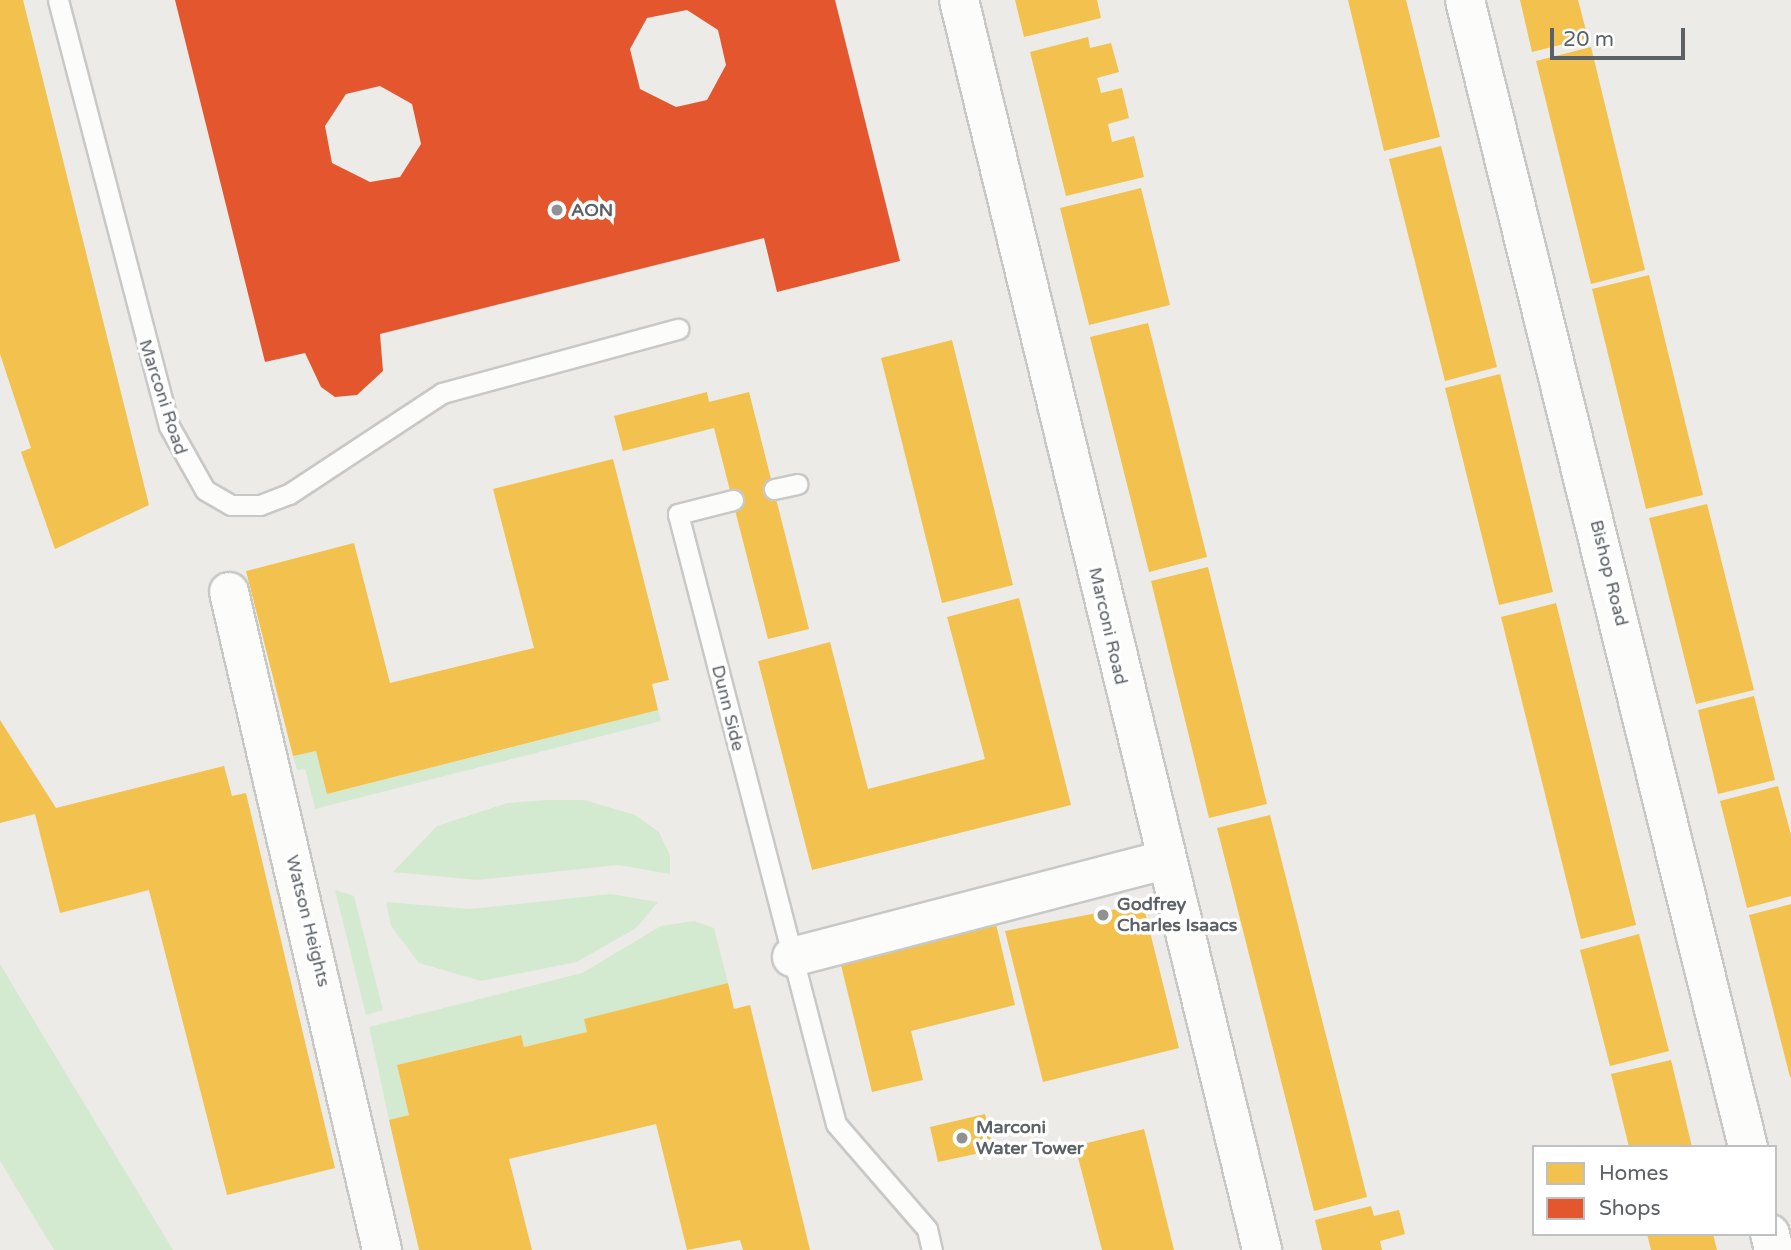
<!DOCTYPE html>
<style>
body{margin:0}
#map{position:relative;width:1791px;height:1250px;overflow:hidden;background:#edebe7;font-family:"Varela Round",sans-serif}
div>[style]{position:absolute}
.green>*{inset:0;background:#d4ead0}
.homes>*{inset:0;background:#f2c14e}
.shops>*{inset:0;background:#e4572e}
.roads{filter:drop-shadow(2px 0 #c8c8c7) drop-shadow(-2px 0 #c8c8c7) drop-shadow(0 2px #c8c8c7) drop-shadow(0 -2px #c8c8c7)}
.lane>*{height:19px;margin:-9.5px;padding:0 9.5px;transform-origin:9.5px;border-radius:9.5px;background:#fcfcfb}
.street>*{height:38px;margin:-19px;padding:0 19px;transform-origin:19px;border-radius:19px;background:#fcfcfb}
.dots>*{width:19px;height:19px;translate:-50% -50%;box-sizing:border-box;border:4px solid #fff;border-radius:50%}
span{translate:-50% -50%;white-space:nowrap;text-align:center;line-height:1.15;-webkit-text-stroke:7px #fff;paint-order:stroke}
.poi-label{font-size:18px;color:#5c6166;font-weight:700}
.left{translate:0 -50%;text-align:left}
.street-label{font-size:18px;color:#5c6166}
.legend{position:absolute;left:1532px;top:1145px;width:245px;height:91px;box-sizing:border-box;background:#fff;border:2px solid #bec0c2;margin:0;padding:9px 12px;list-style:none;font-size:21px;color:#5c6166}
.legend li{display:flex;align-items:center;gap:14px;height:35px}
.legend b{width:35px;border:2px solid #bec0c2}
.scale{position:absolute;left:1550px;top:28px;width:135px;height:32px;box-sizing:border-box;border:4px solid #5c6166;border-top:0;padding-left:9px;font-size:21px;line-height:24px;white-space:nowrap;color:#5c6166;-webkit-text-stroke:5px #fff;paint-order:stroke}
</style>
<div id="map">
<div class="green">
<i style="clip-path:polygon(658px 710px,661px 721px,315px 809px,305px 769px,297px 770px,293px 756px,316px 751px,328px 794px)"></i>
<i style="clip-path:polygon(546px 800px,584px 800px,635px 815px,659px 832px,670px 855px,670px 874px,618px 865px,477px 880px,393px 872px,437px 826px,507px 803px)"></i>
<i style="clip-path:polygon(335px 890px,354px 896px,383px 1010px,366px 1015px)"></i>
<i style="clip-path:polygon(611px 894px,658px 902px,636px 928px,577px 962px,481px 981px,419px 963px,391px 926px,386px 902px,470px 909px)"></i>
<i style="clip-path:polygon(694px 921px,714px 928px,728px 983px,585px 1019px,587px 1032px,524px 1047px,520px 1035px,397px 1065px,409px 1115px,389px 1120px,369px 1027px,582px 973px,661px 926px)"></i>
<i style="clip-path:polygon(0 964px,53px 1052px,173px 1250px,54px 1250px,0 1161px)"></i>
</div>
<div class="homes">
<i style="clip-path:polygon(0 0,23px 0,149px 505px,55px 549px,21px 452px,31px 448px,0 354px)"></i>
<i style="clip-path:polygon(1015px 0,1097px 0,1101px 18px,1024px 37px)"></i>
<i style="clip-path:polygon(1348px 0,1406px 0,1440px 137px,1384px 151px)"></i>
<i style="clip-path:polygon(1520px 0,1578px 0,1588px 38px,1532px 52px)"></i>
<i style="clip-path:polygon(1088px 37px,1090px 48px,1111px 43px,1119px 72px,1097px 78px,1099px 85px,1101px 93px,1122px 88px,1129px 118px,1108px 124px,1112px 142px,1134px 136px,1144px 177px,1066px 196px,1030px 52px)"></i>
<i style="clip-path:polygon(1591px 47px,1645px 270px,1591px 284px,1536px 61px)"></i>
<i style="clip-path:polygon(1441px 146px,1497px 367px,1445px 381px,1389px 159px)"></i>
<i style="clip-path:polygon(1141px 188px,1170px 305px,1089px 325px,1060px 208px)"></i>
<i style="clip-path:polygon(1649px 275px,1703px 495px,1646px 509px,1592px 289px)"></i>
<i style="clip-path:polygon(1148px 323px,1207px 557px,1149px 572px,1090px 337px)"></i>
<i style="clip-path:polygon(952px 340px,1013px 585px,942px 603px,881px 358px)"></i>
<i style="clip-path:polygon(1500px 374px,1553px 592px,1499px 605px,1445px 388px)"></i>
<i style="clip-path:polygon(707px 392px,709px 402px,749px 392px,809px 629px,768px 639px,714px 428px,623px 451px,614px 416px)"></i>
<i style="clip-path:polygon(613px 459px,669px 680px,652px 684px,658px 710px,327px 794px,316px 751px,293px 756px,246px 571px,354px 543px,390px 683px,534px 648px,493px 489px)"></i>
<i style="clip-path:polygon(1707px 504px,1754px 690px,1696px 704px,1649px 518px)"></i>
<i style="clip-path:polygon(1208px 567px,1267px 804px,1209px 818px,1151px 581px)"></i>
<i style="clip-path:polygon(1019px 598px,1071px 805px,812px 870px,758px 661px,830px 642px,868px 789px,985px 759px,947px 617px)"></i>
<i style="clip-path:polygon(1556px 603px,1636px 925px,1581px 939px,1501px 617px)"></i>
<i style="clip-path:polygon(1754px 696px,1775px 780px,1718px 794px,1698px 710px)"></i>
<i style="clip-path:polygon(0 720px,56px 808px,224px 766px,232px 796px,246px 793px,335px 1168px,227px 1195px,149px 890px,60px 913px,35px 814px,0 823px)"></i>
<i style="clip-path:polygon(1778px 786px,1791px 835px,1791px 896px,1747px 908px,1720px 801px)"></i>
<i style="clip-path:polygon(1270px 815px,1367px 1197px,1314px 1211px,1217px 828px)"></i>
<i style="clip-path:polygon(1143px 904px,1179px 1048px,1043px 1082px,1005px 931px)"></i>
<i style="clip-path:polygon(1791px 904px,1791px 1077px,1790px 1077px,1749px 915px)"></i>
<i style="clip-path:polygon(996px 924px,1015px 1005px,911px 1031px,923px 1080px,872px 1092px,840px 961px)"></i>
<i style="clip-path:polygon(1639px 934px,1669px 1051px,1610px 1066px,1580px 950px)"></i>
<i style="clip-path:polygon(728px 983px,734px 1009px,750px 1005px,810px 1250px,743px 1250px,740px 1240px,687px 1250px,656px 1124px,509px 1159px,532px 1250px,419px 1250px,389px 1120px,409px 1115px,397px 1065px,521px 1035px,524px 1047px,587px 1032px,584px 1019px)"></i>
<i style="clip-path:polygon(1671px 1060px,1692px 1147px,1629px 1147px,1611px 1074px)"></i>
<i style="clip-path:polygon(985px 1114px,994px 1150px,938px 1162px,930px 1127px)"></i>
<i style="clip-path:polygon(1144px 1129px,1174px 1250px,1102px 1250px,1075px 1146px)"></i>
<i style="clip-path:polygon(1371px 1206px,1374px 1216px,1399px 1210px,1405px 1234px,1380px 1241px,1382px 1250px,1322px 1250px,1315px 1220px)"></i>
<i style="clip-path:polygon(1647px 1234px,1713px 1234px,1717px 1250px,1651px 1250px)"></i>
</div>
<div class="shops">
<i style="clip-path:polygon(evenodd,175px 0,835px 0,900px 261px,777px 292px,764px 238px,380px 334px,383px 371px,357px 395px,335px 397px,321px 387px,305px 353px,265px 362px,175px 0,687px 10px,718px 30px,726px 65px,707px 100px,676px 107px,640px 89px,630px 49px,647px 18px,687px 10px,175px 0,380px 86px,412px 104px,421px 144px,400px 177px,370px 182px,332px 163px,325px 126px,346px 94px,380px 86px)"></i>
</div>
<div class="roads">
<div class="lane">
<i style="left:58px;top:0;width:440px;rotate:75.4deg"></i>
<i style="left:169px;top:426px;width:73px;rotate:60.6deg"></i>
<i style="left:205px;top:490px;width:30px;rotate:30deg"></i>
<i style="left:231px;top:505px;width:29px"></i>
<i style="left:260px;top:505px;width:31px;rotate:-21deg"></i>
<i style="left:289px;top:494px;width:183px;rotate:-33.4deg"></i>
<i style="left:442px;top:393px;width:245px;rotate:-15.2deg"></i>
<i style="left:774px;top:489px;width:24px;rotate:-12deg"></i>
<i style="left:733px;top:500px;width:57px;rotate:165.7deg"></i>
<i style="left:678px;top:514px;width:630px;rotate:75.48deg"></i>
<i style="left:836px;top:1124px;width:139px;rotate:49.1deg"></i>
<i style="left:927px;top:1229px;width:22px;rotate:77deg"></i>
</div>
<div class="street">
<i style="left:959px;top:0;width:1286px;rotate:76.37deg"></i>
<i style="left:1465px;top:0;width:1181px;rotate:76.14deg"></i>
<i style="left:229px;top:592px;width:676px;rotate:76.91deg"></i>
<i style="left:792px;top:957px;width:384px;rotate:-14.6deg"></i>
<i style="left:1770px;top:1234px;width:16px;rotate:76deg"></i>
</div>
</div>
<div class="dots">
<i style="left:557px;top:210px;background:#8f9193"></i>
<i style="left:1103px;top:915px;background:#8f9193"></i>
<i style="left:962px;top:1138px;background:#8f9193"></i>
</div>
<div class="poi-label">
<span class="left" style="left:571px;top:210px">AON</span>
<span class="left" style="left:1117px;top:915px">Godfrey<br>Charles Isaacs</span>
<span class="left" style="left:976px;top:1138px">Marconi<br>Water Tower</span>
</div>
<div class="street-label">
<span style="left:163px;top:397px;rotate:72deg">Marconi Road</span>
<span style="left:1609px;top:573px;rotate:76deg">Bishop Road</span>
<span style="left:1108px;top:626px;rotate:77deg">Marconi Road</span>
<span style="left:728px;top:708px;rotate:76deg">Dunn Side</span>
<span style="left:308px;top:921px;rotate:76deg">Watson Heights</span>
</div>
<ul class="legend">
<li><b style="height:19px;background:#f2c14e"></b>Homes</li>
<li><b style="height:19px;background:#e4572e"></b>Shops</li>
</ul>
<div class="scale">20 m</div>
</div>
